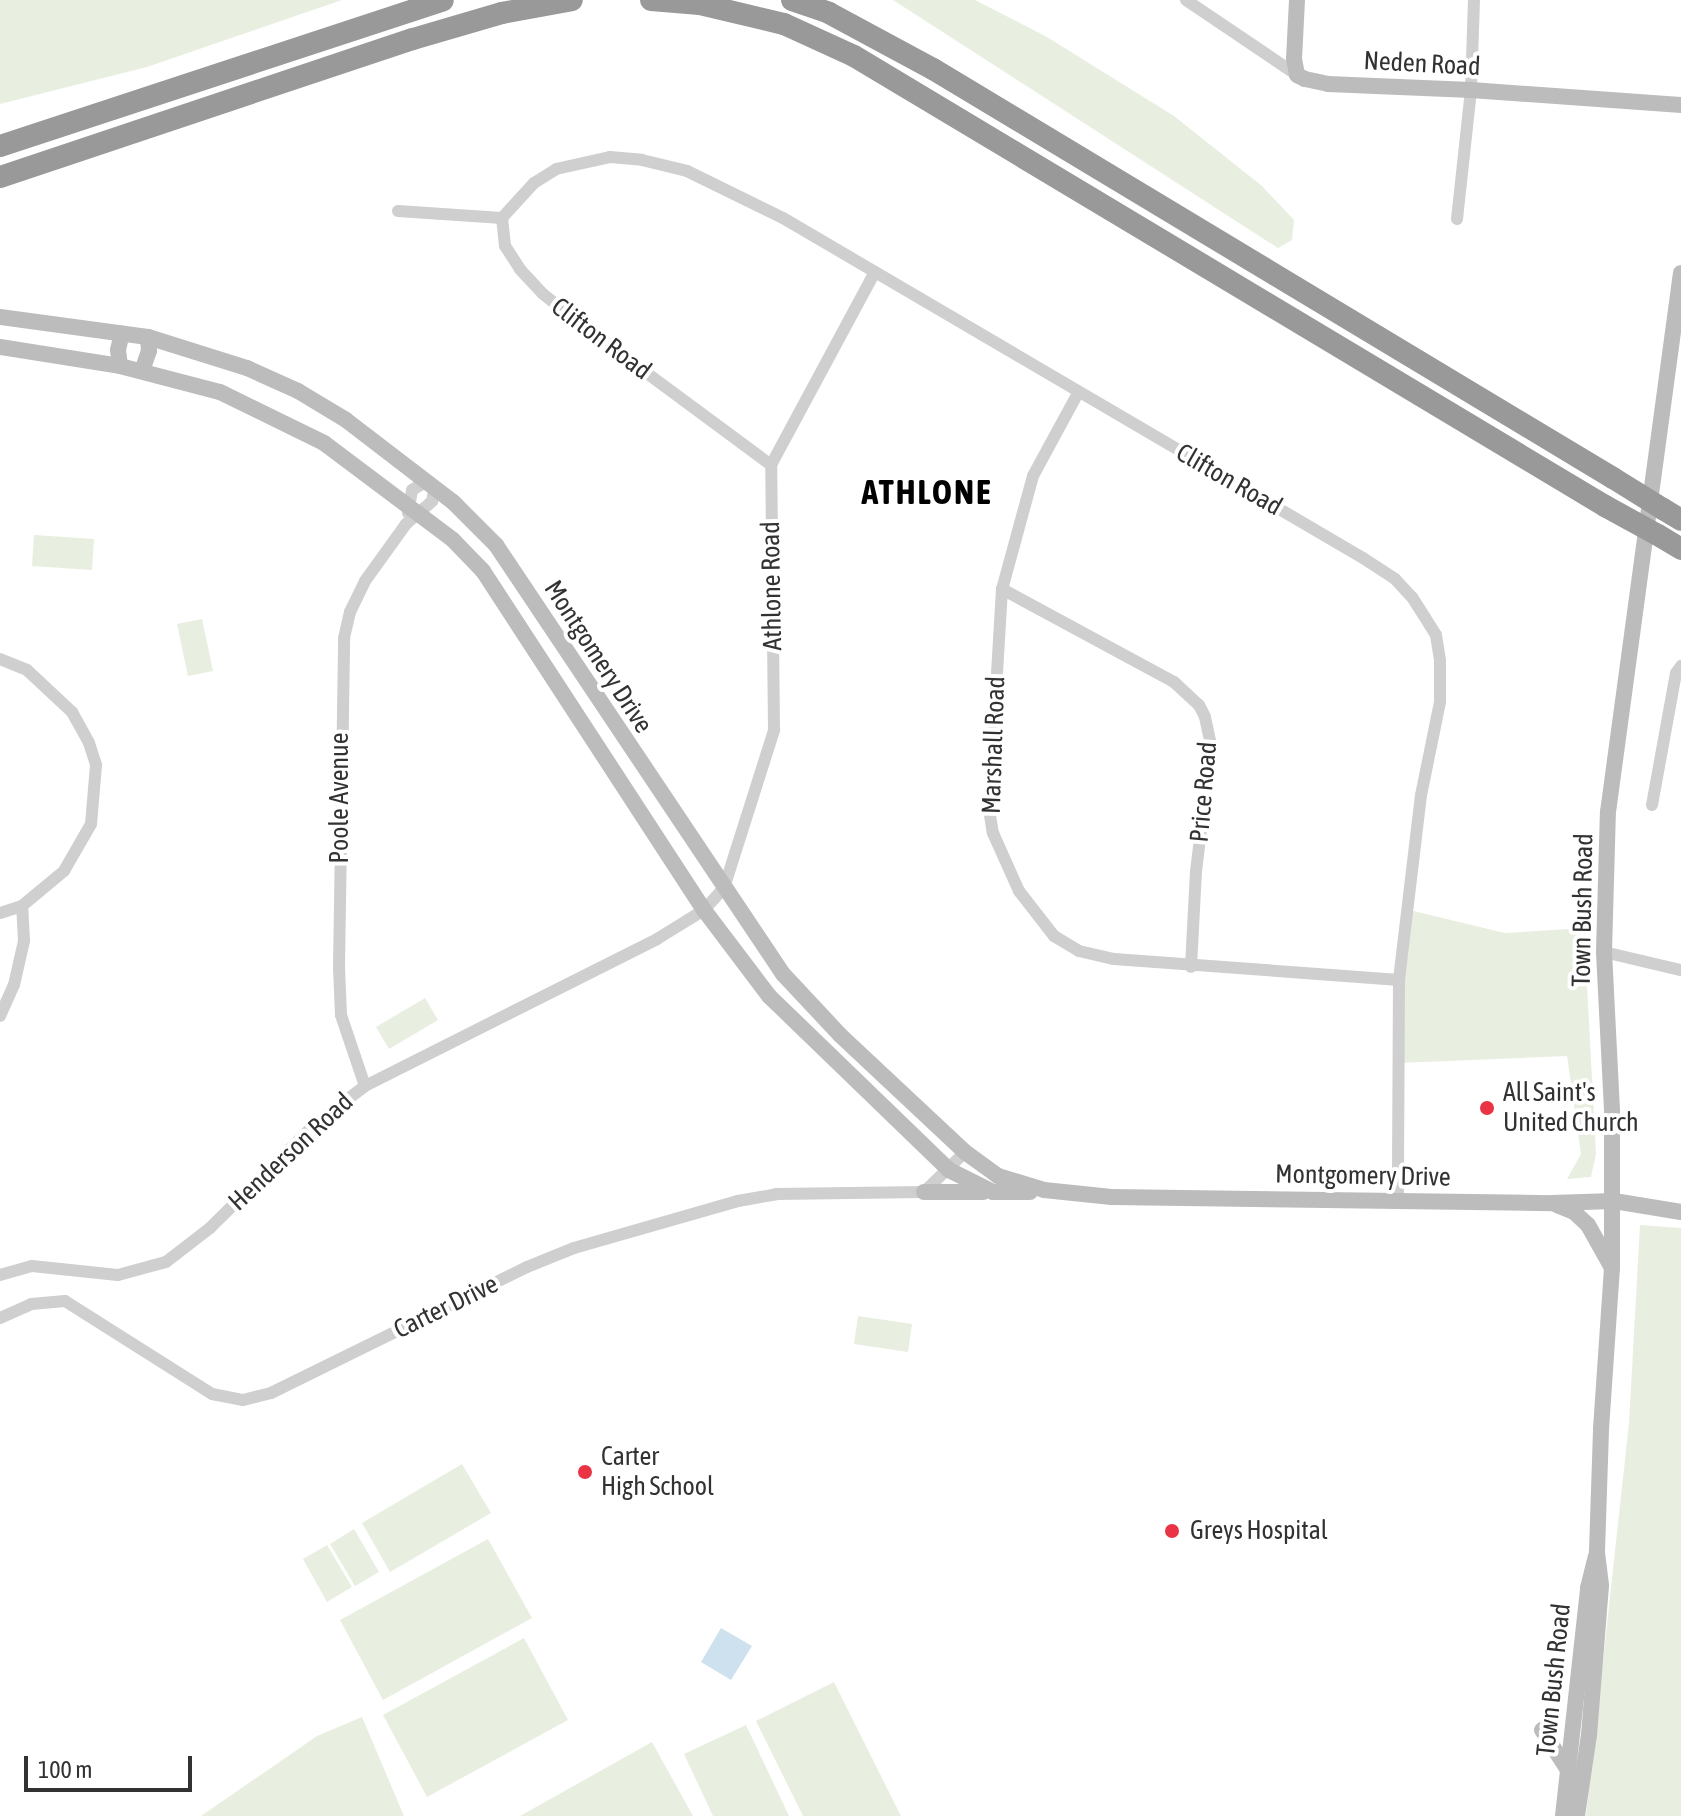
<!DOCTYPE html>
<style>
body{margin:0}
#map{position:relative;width:1681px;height:1816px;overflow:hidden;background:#fff;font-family:"Asap Condensed",sans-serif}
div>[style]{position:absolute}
.green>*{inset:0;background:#e8efe0}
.water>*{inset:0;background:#cde2ee}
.street>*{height:12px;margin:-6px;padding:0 6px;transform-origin:6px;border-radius:6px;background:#cfcfcf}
.secondary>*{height:16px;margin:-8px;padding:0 8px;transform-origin:8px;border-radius:8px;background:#bcbcbc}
.highway>*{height:22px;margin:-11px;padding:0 11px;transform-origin:11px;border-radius:11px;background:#999}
.highway-bridge>*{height:22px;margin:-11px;padding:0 11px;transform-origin:11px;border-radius:11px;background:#999}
.dots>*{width:22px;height:22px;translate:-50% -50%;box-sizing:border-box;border:4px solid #fff;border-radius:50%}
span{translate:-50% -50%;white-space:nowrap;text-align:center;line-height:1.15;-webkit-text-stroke:8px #fff;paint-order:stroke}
.street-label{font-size:26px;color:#323232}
.poi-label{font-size:26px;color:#323232}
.left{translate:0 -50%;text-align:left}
.district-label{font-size:34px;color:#000;font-weight:700;letter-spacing:2px}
.scale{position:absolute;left:24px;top:1756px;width:168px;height:36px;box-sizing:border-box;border:4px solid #323232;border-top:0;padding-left:10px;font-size:24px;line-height:28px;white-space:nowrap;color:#323232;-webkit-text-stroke:6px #fff;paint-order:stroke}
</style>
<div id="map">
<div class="green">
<i style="clip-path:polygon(0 0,342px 0,147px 67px,0 104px)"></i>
<i style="clip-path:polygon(893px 0,975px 0,1047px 37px,1174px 116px,1262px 186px,1294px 220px,1292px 240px,1278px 248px)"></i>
<i style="clip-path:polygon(34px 535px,94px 539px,92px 570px,32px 566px)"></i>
<i style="clip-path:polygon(202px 619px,213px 671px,188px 676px,177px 624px)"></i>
<i style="clip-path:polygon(1405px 909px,1505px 933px,1584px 928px,1596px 1154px,1591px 1177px,1567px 1179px,1581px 1154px,1567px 1056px,1399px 1063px)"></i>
<i style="clip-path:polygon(425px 998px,438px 1020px,389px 1049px,376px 1027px)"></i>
<i style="clip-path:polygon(1640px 1225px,1681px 1228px,1681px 1816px,1586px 1816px,1629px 1423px)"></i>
<i style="clip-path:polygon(858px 1316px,912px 1324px,908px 1352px,854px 1344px)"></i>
<i style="clip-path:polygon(462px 1464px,491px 1513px,390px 1572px,362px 1523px)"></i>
<i style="clip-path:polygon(354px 1529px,379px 1572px,355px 1586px,330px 1544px)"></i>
<i style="clip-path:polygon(488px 1539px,532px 1618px,383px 1700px,340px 1620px)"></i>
<i style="clip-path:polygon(327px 1545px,352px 1587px,327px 1602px,303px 1559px)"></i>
<i style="clip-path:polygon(524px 1638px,568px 1720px,427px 1797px,383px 1715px)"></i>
<i style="clip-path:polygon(834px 1682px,901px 1816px,803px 1816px,756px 1721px)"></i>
<i style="clip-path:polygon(362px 1717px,404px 1816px,201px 1816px,317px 1736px)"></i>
<i style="clip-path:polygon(746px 1725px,789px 1816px,713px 1816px,684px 1754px)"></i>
<i style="clip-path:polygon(652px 1742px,693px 1816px,520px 1816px)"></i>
</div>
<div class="water">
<i style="clip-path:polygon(721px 1628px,752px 1646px,731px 1680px,701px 1662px)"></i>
</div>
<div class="street">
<i style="left:1186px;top:0;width:134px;rotate:34deg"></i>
<i style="left:398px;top:211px;width:104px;rotate:3.9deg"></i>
<i style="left:1457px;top:219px;width:130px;rotate:-83.8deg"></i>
<i style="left:1471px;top:90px;width:90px;rotate:-88.1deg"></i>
<i style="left:1078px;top:393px;width:94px;rotate:118.5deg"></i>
<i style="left:1033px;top:476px;width:117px;rotate:105.3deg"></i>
<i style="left:1002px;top:589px;width:220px;rotate:93.4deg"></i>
<i style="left:989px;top:809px;width:24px;rotate:81deg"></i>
<i style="left:993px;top:833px;width:64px;rotate:65.9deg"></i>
<i style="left:1019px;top:891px;width:57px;rotate:52.1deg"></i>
<i style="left:1054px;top:936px;width:29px;rotate:31deg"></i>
<i style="left:1079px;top:951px;width:36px;rotate:13deg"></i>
<i style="left:1114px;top:959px;width:286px;rotate:4.2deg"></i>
<i style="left:771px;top:465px;width:219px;rotate:-143.5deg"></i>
<i style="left:595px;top:335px;width:66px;rotate:-141.7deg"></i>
<i style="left:543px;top:294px;width:34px;rotate:-133deg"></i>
<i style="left:520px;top:269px;width:27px;rotate:-123deg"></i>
<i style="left:505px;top:246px;width:28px;rotate:-96deg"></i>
<i style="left:502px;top:218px;width:47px;rotate:-47.6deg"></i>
<i style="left:534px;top:183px;width:26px;rotate:-32deg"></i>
<i style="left:556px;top:169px;width:55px;rotate:-12.5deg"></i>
<i style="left:610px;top:157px;width:32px;rotate:5deg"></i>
<i style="left:642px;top:160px;width:46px;rotate:13.7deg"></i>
<i style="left:687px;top:171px;width:107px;rotate:26.1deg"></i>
<i style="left:783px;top:218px;width:672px;rotate:30.38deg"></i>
<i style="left:1363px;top:558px;width:38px;rotate:33deg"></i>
<i style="left:1395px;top:579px;width:25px;rotate:47deg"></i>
<i style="left:1412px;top:597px;width:45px;rotate:57.7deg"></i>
<i style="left:1436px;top:635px;width:26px;rotate:81deg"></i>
<i style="left:1440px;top:661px;width:41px;rotate:90deg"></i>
<i style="left:1440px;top:702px;width:95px;rotate:101.5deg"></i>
<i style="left:1421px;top:795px;width:186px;rotate:96.8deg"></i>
<i style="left:1399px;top:980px;width:221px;rotate:90.3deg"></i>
<i style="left:408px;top:513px;width:23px;rotate:-80deg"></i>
<i style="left:412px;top:490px;width:17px;rotate:-31deg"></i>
<i style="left:1002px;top:589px;width:196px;rotate:28.4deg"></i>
<i style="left:1174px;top:682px;width:34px;rotate:43deg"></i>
<i style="left:1199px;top:705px;width:13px;rotate:63deg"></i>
<i style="left:1205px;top:717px;width:30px;rotate:78deg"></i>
<i style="left:1211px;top:746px;width:126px;rotate:96.8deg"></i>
<i style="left:1196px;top:871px;width:96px;rotate:93deg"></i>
<i style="left:0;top:659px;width:29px;rotate:22deg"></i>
<i style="left:27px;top:670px;width:62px;rotate:43deg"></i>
<i style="left:72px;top:712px;width:35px;rotate:61deg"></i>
<i style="left:89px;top:743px;width:23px;rotate:72deg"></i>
<i style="left:96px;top:765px;width:59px;rotate:94.8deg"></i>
<i style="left:91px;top:824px;width:54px;rotate:119.9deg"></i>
<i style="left:64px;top:871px;width:55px;rotate:140.2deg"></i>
<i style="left:22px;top:906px;width:23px;rotate:162deg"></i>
<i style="left:1652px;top:805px;width:134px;rotate:-79.7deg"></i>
<i style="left:1676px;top:673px;width:9px;rotate:-54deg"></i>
<i style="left:1604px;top:952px;width:79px;rotate:13.2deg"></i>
<i style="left:0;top:1016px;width:34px;rotate:-66deg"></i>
<i style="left:14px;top:985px;width:45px;rotate:-77.2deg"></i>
<i style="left:24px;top:941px;width:35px;rotate:-93deg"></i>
<i style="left:365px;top:1086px;width:75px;rotate:-108.7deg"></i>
<i style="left:341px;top:1015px;width:48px;rotate:-92.4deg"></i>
<i style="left:339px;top:967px;width:329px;rotate:-89.1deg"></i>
<i style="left:344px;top:638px;width:27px;rotate:-77deg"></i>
<i style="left:350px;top:612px;width:34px;rotate:-64deg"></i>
<i style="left:365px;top:581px;width:70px;rotate:-54.3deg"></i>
<i style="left:406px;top:524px;width:35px;rotate:-41deg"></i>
<i style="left:432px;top:501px;width:14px;rotate:-78deg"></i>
<i style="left:0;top:1275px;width:33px;rotate:-16deg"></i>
<i style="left:32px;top:1266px;width:86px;rotate:6deg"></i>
<i style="left:118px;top:1275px;width:50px;rotate:-15.2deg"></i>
<i style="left:166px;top:1262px;width:56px;rotate:-37.7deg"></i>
<i style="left:210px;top:1228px;width:146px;rotate:-44.7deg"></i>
<i style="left:314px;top:1125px;width:64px;rotate:-37.4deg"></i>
<i style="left:365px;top:1086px;width:327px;rotate:-26.7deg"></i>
<i style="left:657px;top:939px;width:55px;rotate:-31.7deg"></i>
<i style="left:704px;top:910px;width:30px;rotate:-48deg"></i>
<i style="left:724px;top:888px;width:166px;rotate:-72.4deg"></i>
<i style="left:774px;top:730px;width:265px;rotate:-90.6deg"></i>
<i style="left:771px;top:465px;width:219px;rotate:-61.7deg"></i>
<i style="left:0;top:1318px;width:34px;rotate:-24deg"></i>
<i style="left:31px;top:1304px;width:34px;rotate:-5deg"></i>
<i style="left:65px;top:1301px;width:174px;rotate:32.3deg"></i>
<i style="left:212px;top:1394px;width:32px;rotate:11deg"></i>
<i style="left:243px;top:1400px;width:29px;rotate:-14deg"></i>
<i style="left:271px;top:1393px;width:285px;rotate:-26.2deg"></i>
<i style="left:527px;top:1267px;width:51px;rotate:-22deg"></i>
<i style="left:574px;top:1248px;width:171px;rotate:-16deg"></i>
<i style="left:738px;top:1201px;width:39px;rotate:-10deg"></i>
<i style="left:776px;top:1194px;width:148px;rotate:-0.8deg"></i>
<i style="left:924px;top:1192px;width:57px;rotate:-44.3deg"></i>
</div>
<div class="secondary">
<i style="left:1297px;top:0;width:59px;rotate:92.9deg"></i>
<i style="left:1294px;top:59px;width:16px;rotate:79deg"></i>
<i style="left:1297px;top:75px;width:9px;rotate:27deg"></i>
<i style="left:1305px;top:79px;width:24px;rotate:12deg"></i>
<i style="left:1328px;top:84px;width:143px;rotate:2.4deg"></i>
<i style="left:1471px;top:90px;width:211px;rotate:4.1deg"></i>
<i style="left:0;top:317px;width:149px;rotate:7.7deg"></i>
<i style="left:148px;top:337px;width:104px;rotate:17.4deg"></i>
<i style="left:247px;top:368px;width:56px;rotate:24.3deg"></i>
<i style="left:298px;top:391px;width:56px;rotate:31.1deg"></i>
<i style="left:346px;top:420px;width:135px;rotate:37.5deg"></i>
<i style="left:453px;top:502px;width:61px;rotate:45deg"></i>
<i style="left:496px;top:545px;width:516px;rotate:56.22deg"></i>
<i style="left:783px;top:974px;width:83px;rotate:46.9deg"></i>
<i style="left:840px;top:1035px;width:171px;rotate:43.1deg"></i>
<i style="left:965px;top:1152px;width:41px;rotate:36deg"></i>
<i style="left:998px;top:1176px;width:48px;rotate:16.9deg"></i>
<i style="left:1044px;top:1190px;width:68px;rotate:5.9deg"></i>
<i style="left:1112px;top:1197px;width:440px;rotate:0.8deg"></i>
<i style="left:1552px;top:1203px;width:62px;rotate:-1.8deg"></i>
<i style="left:1614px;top:1201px;width:68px;rotate:9.3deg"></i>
<i style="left:0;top:347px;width:121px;rotate:9deg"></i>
<i style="left:120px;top:366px;width:103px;rotate:14.6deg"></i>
<i style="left:220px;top:392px;width:116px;rotate:26.1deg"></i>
<i style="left:324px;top:443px;width:161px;rotate:36.9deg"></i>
<i style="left:453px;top:540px;width:43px;rotate:45.9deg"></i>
<i style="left:483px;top:571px;width:405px;rotate:56.9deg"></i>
<i style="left:704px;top:910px;width:108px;rotate:52.9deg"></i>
<i style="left:769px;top:996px;width:250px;rotate:44deg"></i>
<i style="left:949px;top:1170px;width:49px;rotate:26.6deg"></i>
<i style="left:993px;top:1192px;width:37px"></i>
<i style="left:120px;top:366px;width:16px;rotate:-97deg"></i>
<i style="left:118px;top:350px;width:17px;rotate:-77deg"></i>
<i style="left:142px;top:371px;width:21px;rotate:-71deg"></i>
<i style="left:149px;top:351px;width:14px;rotate:-94deg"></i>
<i style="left:924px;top:1192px;width:59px"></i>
<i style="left:1557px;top:1205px;width:18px;rotate:22deg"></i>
<i style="left:1574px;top:1212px;width:19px;rotate:43deg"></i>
<i style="left:1588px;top:1225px;width:47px;rotate:60.7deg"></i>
<i style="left:1542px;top:1730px;width:48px;rotate:57deg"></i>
<i style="left:1563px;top:1816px;width:229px;rotate:-83.7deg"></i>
<i style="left:1588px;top:1588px;width:33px;rotate:-76deg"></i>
<i style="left:1577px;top:1816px;width:82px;rotate:-81.6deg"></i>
<i style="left:1589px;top:1735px;width:150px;rotate:-85.4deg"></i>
<i style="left:1601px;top:1585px;width:34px;rotate:-97deg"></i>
<i style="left:1597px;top:1551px;width:122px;rotate:-88.1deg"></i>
<i style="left:1601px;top:1429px;width:161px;rotate:-86.1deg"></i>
<i style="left:1612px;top:1268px;width:158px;rotate:-90deg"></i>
<i style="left:1612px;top:1110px;width:158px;rotate:-92.9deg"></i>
<i style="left:1604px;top:952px;width:140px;rotate:-88.4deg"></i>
<i style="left:1608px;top:812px;width:544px;rotate:-82.29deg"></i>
</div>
<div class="highway">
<i style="left:651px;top:0;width:49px;rotate:4.7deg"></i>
<i style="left:700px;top:4px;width:86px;rotate:13.4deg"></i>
<i style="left:784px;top:24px;width:77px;rotate:24.6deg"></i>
<i style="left:854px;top:56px;width:876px;rotate:30.93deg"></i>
<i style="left:792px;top:0;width:39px;rotate:19deg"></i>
<i style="left:829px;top:13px;width:118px;rotate:28.3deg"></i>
<i style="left:933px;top:69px;width:794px;rotate:31.03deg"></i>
<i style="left:0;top:146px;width:466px;rotate:-18.2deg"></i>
<i style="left:0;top:177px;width:435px;rotate:-18.5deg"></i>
<i style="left:413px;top:39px;width:93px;rotate:-16.3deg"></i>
<i style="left:502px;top:13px;width:71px;rotate:-10.5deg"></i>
<i style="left:1663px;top:509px;width:21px;rotate:31deg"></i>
<i style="left:1658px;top:535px;width:27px;rotate:31deg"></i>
</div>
<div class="highway-bridge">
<i style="left:1613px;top:478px;width:59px;rotate:31.8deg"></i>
<i style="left:1605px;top:506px;width:60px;rotate:28.7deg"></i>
</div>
<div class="dots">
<i style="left:1487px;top:1108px;background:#ea3345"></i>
<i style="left:585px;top:1472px;background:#ea3345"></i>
<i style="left:1172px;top:1531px;background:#ea3345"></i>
</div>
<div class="street-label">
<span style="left:1422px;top:64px;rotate:3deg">Neden Road</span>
<span style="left:601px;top:339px;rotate:37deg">Clifton Road</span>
<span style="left:1229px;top:480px;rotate:30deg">Clifton Road</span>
<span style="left:772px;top:586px;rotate:-91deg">Athlone Road</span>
<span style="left:598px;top:657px;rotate:57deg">Montgomery Drive</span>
<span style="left:994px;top:745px;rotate:-88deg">Marshall Road</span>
<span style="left:1204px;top:792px;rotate:-85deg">Price Road</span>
<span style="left:340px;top:798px;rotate:-90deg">Poole Avenue</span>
<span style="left:1583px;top:910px;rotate:-89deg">Town Bush Road</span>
<span style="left:291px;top:1152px;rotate:-43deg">Henderson Road</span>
<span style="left:1363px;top:1176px;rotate:1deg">Montgomery Drive</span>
<span style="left:446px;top:1307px;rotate:-26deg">Carter Drive</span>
<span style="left:1554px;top:1680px;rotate:-84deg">Town Bush Road</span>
</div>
<div class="poi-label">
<span class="left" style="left:1503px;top:1108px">All Saint's<br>United Church</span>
<span class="left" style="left:601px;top:1472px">Carter<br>High School</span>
<span class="left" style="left:1190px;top:1531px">Greys Hospital</span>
</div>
<div class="district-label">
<span style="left:927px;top:492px">ATHLONE</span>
</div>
<div class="scale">100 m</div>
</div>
